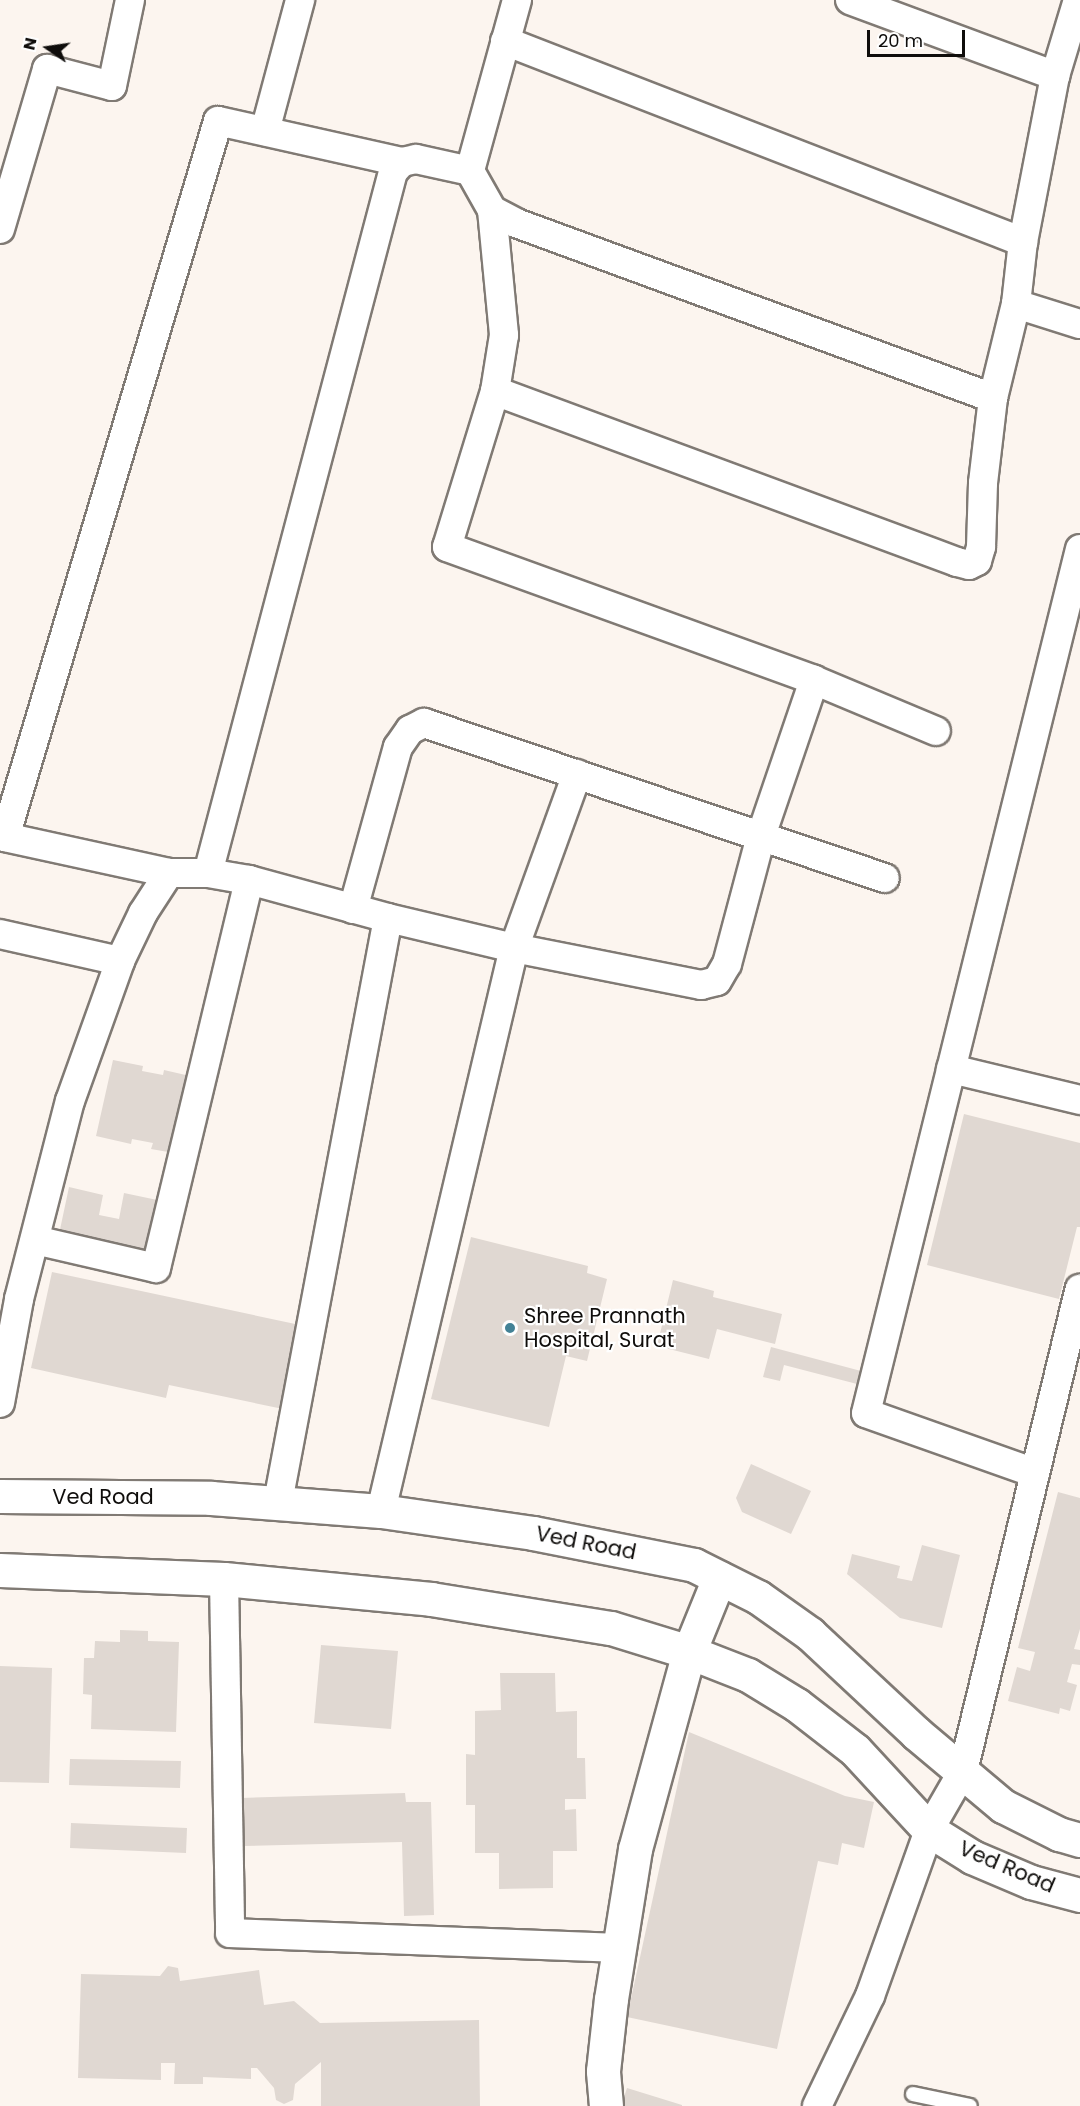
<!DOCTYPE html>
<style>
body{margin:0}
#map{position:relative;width:1080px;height:2106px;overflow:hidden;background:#fcf5ef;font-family:Poppins,sans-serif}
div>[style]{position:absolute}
.building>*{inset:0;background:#e0d8d2}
.roads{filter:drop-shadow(2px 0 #807a74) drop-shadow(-2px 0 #807a74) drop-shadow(0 2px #807a74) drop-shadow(0 -2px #807a74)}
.lane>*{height:14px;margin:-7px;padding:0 7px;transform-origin:7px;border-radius:7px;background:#fff}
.street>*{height:28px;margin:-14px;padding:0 14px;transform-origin:14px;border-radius:14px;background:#fff}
.secondary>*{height:33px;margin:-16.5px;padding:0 16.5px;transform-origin:16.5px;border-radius:16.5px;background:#fff}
.dots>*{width:16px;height:16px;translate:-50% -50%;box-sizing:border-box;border:3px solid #fff;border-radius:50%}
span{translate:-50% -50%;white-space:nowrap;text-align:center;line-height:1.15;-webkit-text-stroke:4.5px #fff;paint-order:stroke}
.poi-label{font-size:21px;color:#0f0d0b}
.left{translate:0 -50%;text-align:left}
.street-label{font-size:21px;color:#0f0d0b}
.north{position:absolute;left:18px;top:18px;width:60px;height:60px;-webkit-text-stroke:4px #fff;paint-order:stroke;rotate:283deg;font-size:16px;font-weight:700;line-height:24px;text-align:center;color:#0f0d0b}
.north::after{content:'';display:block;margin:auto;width:21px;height:27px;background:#0f0d0b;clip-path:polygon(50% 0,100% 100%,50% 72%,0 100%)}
.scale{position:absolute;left:867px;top:30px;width:98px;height:27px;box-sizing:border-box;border:3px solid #0f0d0b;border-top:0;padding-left:8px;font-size:18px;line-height:21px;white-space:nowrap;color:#0f0d0b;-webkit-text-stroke:4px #fff;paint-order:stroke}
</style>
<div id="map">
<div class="building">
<i style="clip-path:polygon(113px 1060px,143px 1066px,142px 1071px,163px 1075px,164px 1070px,190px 1076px,174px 1153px,151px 1149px,153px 1143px,132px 1139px,131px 1144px,96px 1136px)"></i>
<i style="clip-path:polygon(964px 1114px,1080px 1143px,1080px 1227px,1077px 1227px,1059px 1299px,927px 1265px)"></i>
<i style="clip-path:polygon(69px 1187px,103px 1195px,99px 1215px,119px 1219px,124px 1193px,162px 1201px,151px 1258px,58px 1239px)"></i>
<i style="clip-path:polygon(471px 1237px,588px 1266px,587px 1273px,607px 1279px,587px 1361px,566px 1356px,549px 1427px,431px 1399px)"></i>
<i style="clip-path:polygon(52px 1272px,300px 1325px,283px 1409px,169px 1385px,166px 1398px,31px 1368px)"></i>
<i style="clip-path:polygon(673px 1280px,714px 1291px,713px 1297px,782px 1314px,775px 1344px,717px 1329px,709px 1359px,657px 1346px)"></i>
<i style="clip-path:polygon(771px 1347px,861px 1371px,857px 1384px,784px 1365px,780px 1381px,763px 1377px)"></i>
<i style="clip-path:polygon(751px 1464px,811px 1491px,791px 1534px,742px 1512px,736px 1498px)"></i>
<i style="clip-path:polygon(1058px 1492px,1080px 1498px,1080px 1629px,1074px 1649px,1080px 1650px,1080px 1665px,1072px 1664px,1067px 1682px,1077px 1685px,1070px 1711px,1060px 1708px,1059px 1714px,1008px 1701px,1017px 1667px,1030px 1671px,1035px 1652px,1018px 1648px)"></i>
<i style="clip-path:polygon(922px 1545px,960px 1555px,942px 1628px,900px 1618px,847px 1574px,852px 1554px,900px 1566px,897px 1578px,912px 1581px)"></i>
<i style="clip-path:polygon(120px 1630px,148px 1631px,148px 1641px,179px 1642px,176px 1732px,91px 1729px,92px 1695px,83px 1694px,84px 1658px,94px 1658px,95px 1641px,120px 1642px)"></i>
<i style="clip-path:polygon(321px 1645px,398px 1651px,391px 1729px,314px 1723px)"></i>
<i style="clip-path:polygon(0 1666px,52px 1668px,49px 1783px,0 1782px)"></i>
<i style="clip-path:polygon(500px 1673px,555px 1673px,556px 1712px,577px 1711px,577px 1758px,585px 1758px,586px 1799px,565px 1799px,565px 1810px,576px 1809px,577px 1851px,553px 1851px,553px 1888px,499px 1889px,499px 1853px,475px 1853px,475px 1805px,466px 1805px,466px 1754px,475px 1755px,475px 1711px,501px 1710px)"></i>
<i style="clip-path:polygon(689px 1732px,845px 1796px,874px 1802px,864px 1848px,842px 1843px,838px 1865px,818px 1861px,777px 2049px,627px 2017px)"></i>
<i style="clip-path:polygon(70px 1759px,181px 1761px,180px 1788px,69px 1785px)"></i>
<i style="clip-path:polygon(405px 1793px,406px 1802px,431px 1802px,434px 1915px,404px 1916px,402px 1842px,243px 1846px,241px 1798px)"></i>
<i style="clip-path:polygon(71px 1823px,187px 1828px,186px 1853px,70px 1848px)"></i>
<i style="clip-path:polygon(168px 1966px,178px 1968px,180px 1981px,259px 1970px,264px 2005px,294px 2001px,320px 2023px,479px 2020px,480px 2106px,321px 2106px,321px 2062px,295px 2084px,293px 2100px,284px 2104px,276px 2100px,274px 2088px,257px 2068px,251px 2068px,251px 2079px,203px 2077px,203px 2084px,174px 2084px,175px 2063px,161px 2063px,161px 2080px,78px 2078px,81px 1974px,160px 1976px)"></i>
<i style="clip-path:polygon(627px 2088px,682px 2105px,682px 2106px,621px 2106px)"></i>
</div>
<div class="roads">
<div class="lane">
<i style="left:913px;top:2094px;width:58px;rotate:11.9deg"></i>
</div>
<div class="street">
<i style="left:517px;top:0;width:177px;rotate:105.4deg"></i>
<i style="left:470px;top:171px;width:45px;rotate:60.6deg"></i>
<i style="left:492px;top:210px;width:27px;rotate:28deg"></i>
<i style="left:516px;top:223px;width:508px;rotate:20.15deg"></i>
<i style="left:850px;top:0;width:219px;rotate:20.3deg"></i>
<i style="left:505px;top:41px;width:556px;rotate:21.21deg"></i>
<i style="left:265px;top:131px;width:136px;rotate:-75deg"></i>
<i style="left:492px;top:210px;width:126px;rotate:84.5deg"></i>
<i style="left:504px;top:335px;width:57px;rotate:99.1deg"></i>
<i style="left:495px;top:391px;width:163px;rotate:107.1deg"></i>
<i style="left:447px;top:547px;width:390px;rotate:19.9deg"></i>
<i style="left:814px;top:680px;width:132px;rotate:22.7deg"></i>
<i style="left:0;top:229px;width:167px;rotate:-73.6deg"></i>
<i style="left:47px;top:69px;width:67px;rotate:14.7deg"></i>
<i style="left:112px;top:86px;width:88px;rotate:-78.2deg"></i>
<i style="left:1016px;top:304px;width:67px;rotate:17.4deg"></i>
<i style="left:495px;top:391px;width:493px;rotate:20.3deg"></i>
<i style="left:957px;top:562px;width:12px;rotate:14deg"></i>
<i style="left:969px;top:565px;width:9px;rotate:-27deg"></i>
<i style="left:977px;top:561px;width:15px;rotate:-74deg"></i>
<i style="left:981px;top:547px;width:64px;rotate:-88.2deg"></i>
<i style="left:983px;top:483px;width:86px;rotate:-83.3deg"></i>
<i style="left:993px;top:398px;width:97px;rotate:-76.3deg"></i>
<i style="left:1016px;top:304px;width:62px;rotate:-83.6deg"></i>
<i style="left:1023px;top:242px;width:169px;rotate:-79.1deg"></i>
<i style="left:1055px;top:76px;width:79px;rotate:-73.2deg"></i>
<i style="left:0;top:836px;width:173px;rotate:12.3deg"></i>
<i style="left:169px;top:873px;width:39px"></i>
<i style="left:208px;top:873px;width:42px;rotate:9.7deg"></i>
<i style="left:249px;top:880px;width:144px;rotate:15.3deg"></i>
<i style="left:388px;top:918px;width:130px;rotate:13.4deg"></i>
<i style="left:514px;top:948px;width:191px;rotate:11.2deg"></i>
<i style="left:701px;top:985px;width:16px;rotate:-14deg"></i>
<i style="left:717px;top:981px;width:20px;rotate:-60deg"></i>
<i style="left:727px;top:964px;width:132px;rotate:-75.1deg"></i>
<i style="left:761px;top:836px;width:165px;rotate:-71.2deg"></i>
<i style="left:5px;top:837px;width:747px;rotate:-73.43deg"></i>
<i style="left:218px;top:121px;width:189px;rotate:12.6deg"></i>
<i style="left:208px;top:873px;width:725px;rotate:-75.22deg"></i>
<i style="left:393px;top:172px;width:13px;rotate:-48deg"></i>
<i style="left:402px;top:162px;width:14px;rotate:-12deg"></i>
<i style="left:416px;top:159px;width:55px;rotate:12.5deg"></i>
<i style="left:353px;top:909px;width:168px;rotate:-74.5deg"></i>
<i style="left:398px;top:747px;width:21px;rotate:-55deg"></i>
<i style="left:410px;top:730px;width:16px;rotate:-27deg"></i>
<i style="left:424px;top:723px;width:486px;rotate:18.6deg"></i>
<i style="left:0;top:934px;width:123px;rotate:12.7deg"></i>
<i style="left:951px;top:1069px;width:133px;rotate:13.5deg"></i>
<i style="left:35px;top:1240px;width:124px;rotate:13deg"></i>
<i style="left:156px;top:1268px;width:399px;rotate:-76.5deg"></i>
<i style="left:0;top:1403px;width:106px;rotate:-79.6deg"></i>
<i style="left:19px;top:1299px;width:204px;rotate:-75.6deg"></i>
<i style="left:70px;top:1101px;width:149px;rotate:-70.3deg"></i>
<i style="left:120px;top:961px;width:53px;rotate:-64.4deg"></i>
<i style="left:143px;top:913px;width:48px;rotate:-57deg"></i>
<i style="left:1035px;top:1473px;width:179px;rotate:-160.5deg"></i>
<i style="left:866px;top:1413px;width:890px;rotate:-76.09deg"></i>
<i style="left:278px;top:1502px;width:594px;rotate:-79.33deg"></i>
<i style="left:381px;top:1511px;width:578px;rotate:-76.71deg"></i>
<i style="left:514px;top:948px;width:185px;rotate:-70.1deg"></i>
<i style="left:224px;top:1579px;width:354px;rotate:89deg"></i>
<i style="left:230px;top:1933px;width:389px;rotate:2.2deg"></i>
<i style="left:817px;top:2106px;width:122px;rotate:-64.3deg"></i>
<i style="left:870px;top:1996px;width:176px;rotate:-70.4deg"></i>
<i style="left:929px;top:1830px;width:68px;rotate:-60deg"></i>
<i style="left:963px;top:1771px;width:496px;rotate:-76.4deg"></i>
</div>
<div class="secondary">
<i style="left:0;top:1496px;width:211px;rotate:0.5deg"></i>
<i style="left:211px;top:1498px;width:170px;rotate:4.4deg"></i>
<i style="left:381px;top:1511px;width:154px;rotate:8.2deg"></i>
<i style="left:533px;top:1533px;width:164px;rotate:11.2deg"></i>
<i style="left:694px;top:1565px;width:72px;rotate:26.6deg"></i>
<i style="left:758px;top:1597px;width:64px;rotate:35.4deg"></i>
<i style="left:810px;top:1634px;width:145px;rotate:43deg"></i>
<i style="left:916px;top:1733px;width:114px;rotate:40deg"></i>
<i style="left:1003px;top:1806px;width:63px;rotate:26.6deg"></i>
<i style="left:1059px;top:1834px;width:22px;rotate:16deg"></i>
<i style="left:0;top:1570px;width:224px;rotate:2.3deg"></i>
<i style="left:224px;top:1579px;width:208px;rotate:5.5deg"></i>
<i style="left:431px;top:1599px;width:182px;rotate:9.2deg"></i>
<i style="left:611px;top:1628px;width:82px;rotate:17.1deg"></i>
<i style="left:689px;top:1652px;width:63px;rotate:21.3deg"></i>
<i style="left:748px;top:1675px;width:57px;rotate:31.5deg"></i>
<i style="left:797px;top:1705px;width:73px;rotate:37.8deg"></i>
<i style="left:855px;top:1750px;width:109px;rotate:47.2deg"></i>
<i style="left:929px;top:1830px;width:51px;rotate:32.1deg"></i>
<i style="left:972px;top:1857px;width:64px;rotate:23deg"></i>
<i style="left:1031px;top:1882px;width:51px;rotate:14.9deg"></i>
<i style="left:606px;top:2106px;width:35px;rotate:-95deg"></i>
<i style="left:603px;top:2071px;width:72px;rotate:-83.7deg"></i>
<i style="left:611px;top:1999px;width:152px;rotate:-80.9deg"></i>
<i style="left:635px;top:1849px;width:204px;rotate:-74.7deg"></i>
<i style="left:689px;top:1652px;width:80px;rotate:-67.9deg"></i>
</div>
</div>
<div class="dots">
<i style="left:510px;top:1328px;background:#438296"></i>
</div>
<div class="poi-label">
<span class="left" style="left:524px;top:1328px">Shree Prannath<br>Hospital, Surat</span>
</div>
<div class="street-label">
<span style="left:103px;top:1497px">Ved Road</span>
<span style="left:586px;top:1543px;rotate:11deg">Ved Road</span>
<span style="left:1007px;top:1867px;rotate:23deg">Ved Road</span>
</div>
<div class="north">N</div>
<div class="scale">20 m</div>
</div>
